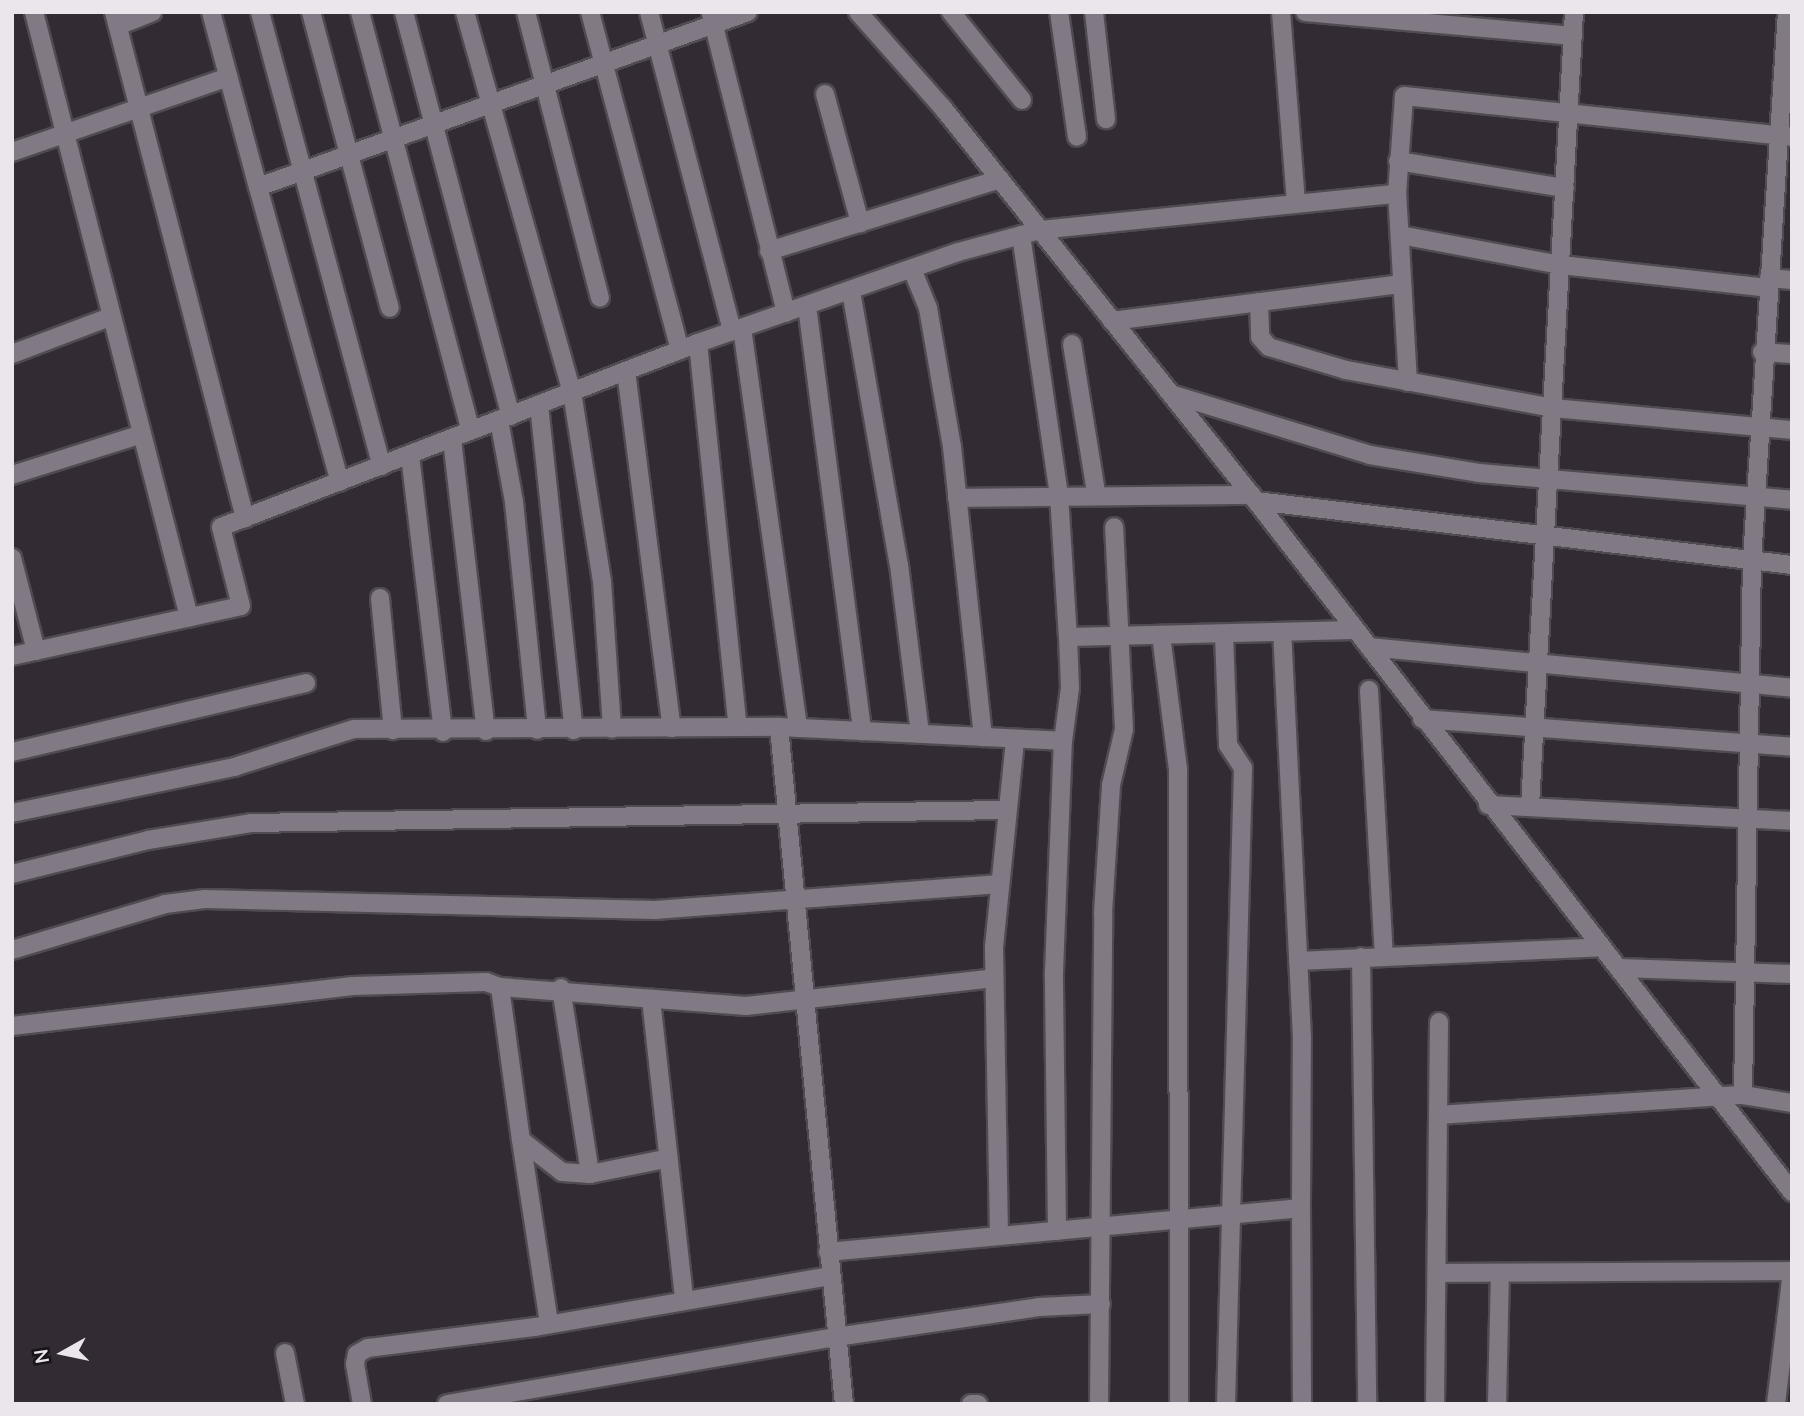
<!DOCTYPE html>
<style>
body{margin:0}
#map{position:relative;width:1804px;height:1416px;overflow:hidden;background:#322b34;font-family:"Nunito Sans",sans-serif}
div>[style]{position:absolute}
.roads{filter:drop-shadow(2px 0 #504a52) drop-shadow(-2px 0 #504a52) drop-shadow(0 2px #504a52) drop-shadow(0 -2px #504a52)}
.street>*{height:18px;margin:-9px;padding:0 9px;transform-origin:9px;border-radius:9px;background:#817984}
.secondary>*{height:18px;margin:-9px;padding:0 9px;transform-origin:9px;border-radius:9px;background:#817984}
span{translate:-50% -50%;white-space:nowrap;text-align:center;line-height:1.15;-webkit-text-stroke:5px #181419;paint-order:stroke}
.frame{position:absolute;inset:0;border:14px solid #ebe6ec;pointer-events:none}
.north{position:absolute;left:28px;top:1318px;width:70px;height:70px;-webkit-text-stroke:5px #181419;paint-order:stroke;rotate:261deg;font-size:19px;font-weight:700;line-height:28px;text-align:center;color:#ebe6ec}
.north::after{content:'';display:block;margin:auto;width:24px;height:32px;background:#ebe6ec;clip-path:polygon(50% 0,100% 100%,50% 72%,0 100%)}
</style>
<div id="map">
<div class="roads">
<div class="street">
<i style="left:34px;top:12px;width:625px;rotate:75.63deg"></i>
<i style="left:114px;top:12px;width:523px;rotate:75.49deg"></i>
<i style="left:211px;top:12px;width:181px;rotate:75deg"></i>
<i style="left:258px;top:187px;width:520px;rotate:-19.65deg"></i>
<i style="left:260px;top:12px;width:470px;rotate:75deg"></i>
<i style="left:311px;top:12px;width:306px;rotate:75.1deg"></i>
<i style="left:360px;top:12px;width:433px;rotate:75.2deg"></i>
<i style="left:404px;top:12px;width:418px;rotate:75.2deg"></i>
<i style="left:465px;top:12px;width:395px;rotate:74.3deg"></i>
<i style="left:572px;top:392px;width:191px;rotate:81deg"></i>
<i style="left:602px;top:581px;width:148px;rotate:86.1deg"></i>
<i style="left:526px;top:12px;width:295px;rotate:75.5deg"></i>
<i style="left:590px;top:12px;width:350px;rotate:75.1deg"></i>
<i style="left:649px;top:12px;width:330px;rotate:75.4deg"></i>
<i style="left:951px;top:12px;width:113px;rotate:51.1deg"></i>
<i style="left:1059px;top:12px;width:126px;rotate:81.8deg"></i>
<i style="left:1094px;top:12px;width:108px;rotate:83.6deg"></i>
<i style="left:1281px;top:12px;width:192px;rotate:85.5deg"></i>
<i style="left:1305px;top:12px;width:269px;rotate:5.1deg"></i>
<i style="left:711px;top:14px;width:308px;rotate:75.9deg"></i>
<i style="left:118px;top:26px;width:37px;rotate:-22deg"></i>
<i style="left:825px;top:94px;width:134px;rotate:74.8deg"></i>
<i style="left:12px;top:152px;width:229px;rotate:-19.1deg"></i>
<i style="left:1398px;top:161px;width:169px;rotate:9.2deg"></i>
<i style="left:258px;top:187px;width:306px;rotate:74.5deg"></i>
<i style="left:1021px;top:235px;width:263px;rotate:81.7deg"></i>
<i style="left:1059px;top:495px;width:142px;rotate:86.4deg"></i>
<i style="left:1400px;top:235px;width:164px;rotate:10.6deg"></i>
<i style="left:1561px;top:265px;width:208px;rotate:6.3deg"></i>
<i style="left:769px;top:251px;width:242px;rotate:-17.3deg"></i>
<i style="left:912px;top:269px;width:42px;rotate:67.7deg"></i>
<i style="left:928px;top:308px;width:141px;rotate:80.2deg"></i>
<i style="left:952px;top:447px;width:292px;rotate:83.9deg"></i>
<i style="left:1769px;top:278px;width:23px;rotate:5deg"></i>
<i style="left:851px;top:291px;width:278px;rotate:80.1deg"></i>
<i style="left:899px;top:565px;width:170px;rotate:82.9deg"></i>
<i style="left:1259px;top:302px;width:35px;rotate:88deg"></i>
<i style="left:1260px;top:337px;width:13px;rotate:48deg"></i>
<i style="left:1269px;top:347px;width:80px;rotate:16.6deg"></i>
<i style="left:1346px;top:370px;width:211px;rotate:10.4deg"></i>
<i style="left:1554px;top:408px;width:239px;rotate:5.3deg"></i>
<i style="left:807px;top:306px;width:429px;rotate:82.6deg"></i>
<i style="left:1112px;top:321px;width:292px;rotate:-7.3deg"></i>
<i style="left:742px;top:328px;width:404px;rotate:82deg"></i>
<i style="left:698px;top:343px;width:386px;rotate:84.1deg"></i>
<i style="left:1072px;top:344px;width:151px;rotate:80.8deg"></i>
<i style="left:1762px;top:352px;width:30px;rotate:4deg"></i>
<i style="left:12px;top:354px;width:105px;rotate:-20.7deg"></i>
<i style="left:626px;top:371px;width:360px;rotate:82.7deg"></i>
<i style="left:1408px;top:382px;width:188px;rotate:-93.3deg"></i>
<i style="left:1397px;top:194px;width:98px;rotate:-85.9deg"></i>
<i style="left:1404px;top:96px;width:390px;rotate:6deg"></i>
<i style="left:1171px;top:394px;width:208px;rotate:17deg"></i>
<i style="left:1370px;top:455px;width:110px;rotate:9.4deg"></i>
<i style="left:1479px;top:473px;width:314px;rotate:4.9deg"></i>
<i style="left:539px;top:405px;width:327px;rotate:83.9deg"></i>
<i style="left:499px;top:420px;width:83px;rotate:79.6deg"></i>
<i style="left:514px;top:502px;width:229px;rotate:84.2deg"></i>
<i style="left:452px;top:439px;width:294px;rotate:83.4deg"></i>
<i style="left:410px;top:455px;width:279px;rotate:83.2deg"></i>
<i style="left:12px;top:475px;width:136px;rotate:-17.5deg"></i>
<i style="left:957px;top:498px;width:295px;rotate:-0.6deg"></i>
<i style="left:1256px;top:501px;width:540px;rotate:6.81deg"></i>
<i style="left:12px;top:558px;width:96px;rotate:75.5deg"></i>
<i style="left:380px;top:598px;width:133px;rotate:84.4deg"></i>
<i style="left:1224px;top:634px;width:111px;rotate:87.9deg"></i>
<i style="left:1228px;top:745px;width:27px;rotate:57deg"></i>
<i style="left:1243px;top:768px;width:636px;rotate:91.53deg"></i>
<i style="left:1161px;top:635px;width:135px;rotate:82.8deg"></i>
<i style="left:1178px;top:769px;width:635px;rotate:89.91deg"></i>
<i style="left:1369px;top:647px;width:425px;rotate:5.5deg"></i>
<i style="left:12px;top:656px;width:234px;rotate:-12.3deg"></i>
<i style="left:241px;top:606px;width:81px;rotate:-104.2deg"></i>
<i style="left:221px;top:527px;width:511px;rotate:-21.09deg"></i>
<i style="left:698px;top:343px;width:275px;rotate:-19.3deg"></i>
<i style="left:958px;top:252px;width:85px;rotate:-15deg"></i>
<i style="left:1040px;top:230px;width:359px;rotate:-5.8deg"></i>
<i style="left:1369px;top:690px;width:266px;rotate:86.8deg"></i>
<i style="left:1422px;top:719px;width:371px;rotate:4.3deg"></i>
<i style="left:779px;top:727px;width:284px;rotate:2.8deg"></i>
<i style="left:1063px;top:741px;width:53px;rotate:-82.5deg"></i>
<i style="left:1070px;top:688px;width:51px;rotate:-92.2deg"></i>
<i style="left:1068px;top:637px;width:287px;rotate:-1.4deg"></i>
<i style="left:12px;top:752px;width:302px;rotate:-13.2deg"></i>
<i style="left:1488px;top:805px;width:304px;rotate:3deg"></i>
<i style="left:1530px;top:806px;width:795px;rotate:-86.83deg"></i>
<i style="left:12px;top:813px;width:227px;rotate:-11.7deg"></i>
<i style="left:234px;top:767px;width:126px;rotate:-17.6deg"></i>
<i style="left:354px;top:729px;width:425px;rotate:-0.3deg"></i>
<i style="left:779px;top:727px;width:680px;rotate:84.52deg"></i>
<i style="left:12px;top:874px;width:140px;rotate:-14deg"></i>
<i style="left:148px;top:840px;width:104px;rotate:-9.4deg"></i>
<i style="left:251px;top:823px;width:755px;rotate:-0.99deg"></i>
<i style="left:12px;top:950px;width:160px;rotate:-16.7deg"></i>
<i style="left:165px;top:904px;width:40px;rotate:-7.1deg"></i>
<i style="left:205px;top:899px;width:450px;rotate:1.4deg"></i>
<i style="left:655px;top:910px;width:346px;rotate:-4.3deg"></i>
<i style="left:1361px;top:957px;width:447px;rotate:89.2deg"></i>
<i style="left:1298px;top:961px;width:304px;rotate:-2.6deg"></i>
<i style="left:1620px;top:968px;width:172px;rotate:2deg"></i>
<i style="left:500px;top:987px;width:154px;rotate:82.2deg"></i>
<i style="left:521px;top:1140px;width:52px;rotate:38deg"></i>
<i style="left:562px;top:1172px;width:28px;rotate:4deg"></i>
<i style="left:590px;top:1174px;width:76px;rotate:-11.3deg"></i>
<i style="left:561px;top:988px;width:188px;rotate:81.1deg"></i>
<i style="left:651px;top:999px;width:302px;rotate:83.7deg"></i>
<i style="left:12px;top:1026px;width:343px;rotate:-6.7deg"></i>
<i style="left:353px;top:986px;width:133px;rotate:-1.7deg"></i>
<i style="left:486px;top:982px;width:15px;rotate:20deg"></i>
<i style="left:500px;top:987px;width:247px;rotate:4.4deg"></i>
<i style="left:746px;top:1006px;width:250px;rotate:-6.4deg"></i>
<i style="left:1743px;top:1095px;width:535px;rotate:-89.04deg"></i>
<i style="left:1752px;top:560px;width:549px;rotate:-86.35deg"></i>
<i style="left:1438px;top:1115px;width:306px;rotate:-3.8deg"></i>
<i style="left:1743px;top:1095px;width:50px;rotate:9.3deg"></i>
<i style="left:521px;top:1140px;width:186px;rotate:81.3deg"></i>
<i style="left:1301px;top:1208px;width:196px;rotate:89.7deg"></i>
<i style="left:1057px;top:1231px;width:259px;rotate:-90.7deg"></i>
<i style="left:1054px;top:972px;width:231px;rotate:-87.8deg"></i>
<i style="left:999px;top:1236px;width:289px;rotate:-91deg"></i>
<i style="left:994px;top:947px;width:209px;rotate:-84.2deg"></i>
<i style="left:828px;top:1252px;width:475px;rotate:-5.3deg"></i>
<i style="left:1301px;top:1208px;width:170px;rotate:-89.7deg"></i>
<i style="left:1302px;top:1038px;width:406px;rotate:-92.8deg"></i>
<i style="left:1440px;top:1273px;width:352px;rotate:-0.3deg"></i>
<i style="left:285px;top:1353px;width:52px;rotate:78.9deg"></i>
<i style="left:362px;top:1404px;width:41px;rotate:-99.9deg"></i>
<i style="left:355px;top:1364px;width:10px;rotate:-79deg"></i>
<i style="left:357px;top:1354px;width:13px;rotate:-29deg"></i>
<i style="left:368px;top:1348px;width:168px;rotate:-7.2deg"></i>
<i style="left:535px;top:1327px;width:299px;rotate:-9.8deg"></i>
<i style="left:447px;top:1404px;width:395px;rotate:-9.8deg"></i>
<i style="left:836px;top:1337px;width:205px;rotate:-8.4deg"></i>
<i style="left:1039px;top:1307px;width:62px;rotate:-2.8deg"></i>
<i style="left:971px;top:1404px;width:7px"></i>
<i style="left:1099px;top:1404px;width:491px;rotate:-89.5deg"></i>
<i style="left:1103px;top:913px;width:128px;rotate:-86.4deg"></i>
<i style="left:1111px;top:785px;width:57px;rotate:-76.9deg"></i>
<i style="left:1124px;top:729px;width:202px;rotate:-92.8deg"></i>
<i style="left:1435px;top:1404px;width:382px;rotate:-89.4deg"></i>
<i style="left:1497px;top:1404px;width:130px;rotate:-88.7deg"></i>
<i style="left:1776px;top:1404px;width:133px;rotate:-83.1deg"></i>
</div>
<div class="secondary">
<i style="left:858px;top:12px;width:128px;rotate:48.5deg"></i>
<i style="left:943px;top:108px;width:502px;rotate:51.46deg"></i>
<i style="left:1256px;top:501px;width:875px;rotate:52.2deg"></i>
</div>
</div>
<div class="frame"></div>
<div class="north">N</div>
</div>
